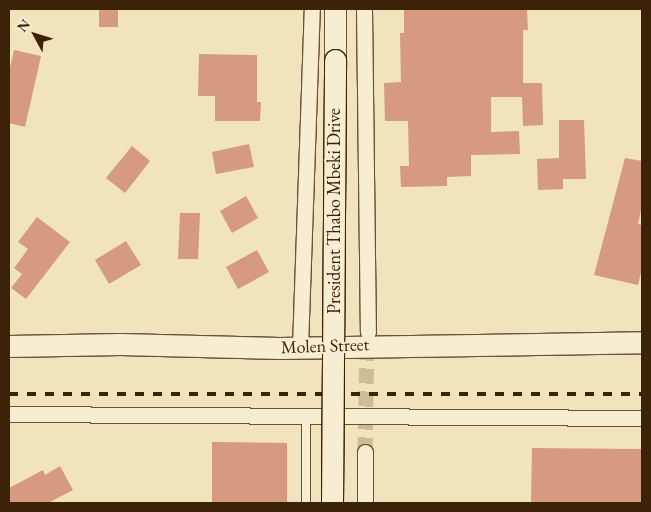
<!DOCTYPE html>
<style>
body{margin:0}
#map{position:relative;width:651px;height:512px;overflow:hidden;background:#f1e3bb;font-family:"EB Garamond",serif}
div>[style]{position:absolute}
.building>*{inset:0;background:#d59a7f}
.street-tunnel>*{height:15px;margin-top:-7.5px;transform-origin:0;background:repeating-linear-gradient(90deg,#cdbd97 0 15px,transparent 0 23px)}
.roads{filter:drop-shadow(1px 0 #695334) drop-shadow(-1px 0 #695334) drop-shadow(0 1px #695334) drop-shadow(0 -1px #695334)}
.lane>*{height:8px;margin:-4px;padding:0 4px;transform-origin:4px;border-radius:4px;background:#f6edd3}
.street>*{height:15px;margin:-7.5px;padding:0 7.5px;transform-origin:7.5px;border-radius:7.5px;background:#f6edd3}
.secondary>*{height:21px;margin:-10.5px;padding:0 10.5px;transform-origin:10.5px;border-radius:10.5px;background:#f6edd3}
.rail>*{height:4px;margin-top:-2px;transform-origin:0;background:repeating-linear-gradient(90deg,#3c2307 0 9px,transparent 0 18px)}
.bridges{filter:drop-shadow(1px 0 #3c2307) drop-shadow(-1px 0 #3c2307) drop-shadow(0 1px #3c2307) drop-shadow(0 -1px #3c2307)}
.secondary-bridge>*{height:21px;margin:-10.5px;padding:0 10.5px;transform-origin:10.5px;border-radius:10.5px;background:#f6edd3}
span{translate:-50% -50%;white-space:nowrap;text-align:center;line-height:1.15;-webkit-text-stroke:4px #f6edd3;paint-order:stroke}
.street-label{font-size:18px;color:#3c2307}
.frame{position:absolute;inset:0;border:10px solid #3c2307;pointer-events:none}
.north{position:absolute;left:10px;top:10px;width:50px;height:50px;-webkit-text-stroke:4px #f6edd3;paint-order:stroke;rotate:309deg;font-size:14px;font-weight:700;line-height:20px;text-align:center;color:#3c2307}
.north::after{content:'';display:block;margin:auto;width:18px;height:22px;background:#3c2307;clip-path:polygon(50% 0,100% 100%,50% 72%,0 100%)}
</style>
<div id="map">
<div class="building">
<i style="clip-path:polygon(99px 9px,118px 9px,118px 27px,99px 27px)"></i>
<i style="clip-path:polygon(404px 9px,527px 9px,528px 30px,523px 30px,523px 83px,542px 83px,543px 125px,523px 126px,522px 97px,491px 97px,491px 132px,519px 131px,520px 154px,471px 155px,471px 176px,447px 177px,447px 186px,401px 187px,400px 166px,409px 166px,408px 121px,385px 121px,384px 83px,401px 82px,400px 33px,404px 33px)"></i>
<i style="clip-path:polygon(14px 50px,41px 56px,25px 127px,9px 123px,9px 72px)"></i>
<i style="clip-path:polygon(199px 54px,257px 55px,257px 102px,261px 102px,260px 121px,215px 121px,215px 96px,198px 96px)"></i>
<i style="clip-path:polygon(559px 120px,584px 120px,586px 179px,563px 179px,563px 189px,538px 190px,537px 159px,559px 158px)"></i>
<i style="clip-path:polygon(249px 144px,254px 167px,216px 174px,212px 152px)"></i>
<i style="clip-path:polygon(132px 146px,150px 161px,125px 193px,106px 178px)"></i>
<i style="clip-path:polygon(625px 158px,642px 161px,642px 206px,638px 224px,642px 225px,642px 268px,638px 285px,594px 275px)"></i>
<i style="clip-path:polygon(246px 196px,258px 218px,232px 233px,220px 211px)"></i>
<i style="clip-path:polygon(180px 213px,200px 213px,198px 259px,178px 259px)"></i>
<i style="clip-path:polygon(37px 217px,70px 242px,26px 299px,11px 288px,22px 274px,14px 268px,28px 249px,18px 242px)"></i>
<i style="clip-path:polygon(126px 241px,141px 265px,109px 284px,95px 260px)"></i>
<i style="clip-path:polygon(257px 250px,269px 272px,238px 289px,226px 267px)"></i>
<i style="clip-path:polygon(212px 442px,287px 443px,287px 503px,212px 503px)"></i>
<i style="clip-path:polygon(532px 448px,642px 449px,642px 503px,531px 503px)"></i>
<i style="clip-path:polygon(60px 466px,73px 490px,48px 503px,9px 503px,9px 488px,43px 470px,45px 475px)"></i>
</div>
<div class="street-tunnel">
<i style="left:365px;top:452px;width:114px;rotate:-89deg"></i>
</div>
<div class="roads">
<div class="lane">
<i style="left:306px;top:503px;width:88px;rotate:-90deg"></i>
</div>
<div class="street">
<i style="left:364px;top:9px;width:323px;rotate:89.3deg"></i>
<i style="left:300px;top:347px;width:338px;rotate:-88deg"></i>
<i style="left:9px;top:414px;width:633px;rotate:0.36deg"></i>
<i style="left:365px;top:503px;width:51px;rotate:-90deg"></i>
</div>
<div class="secondary">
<i style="left:335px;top:60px;width:51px;rotate:-90deg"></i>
<i style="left:9px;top:346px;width:111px;rotate:-1deg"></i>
<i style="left:120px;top:344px;width:159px;rotate:1.4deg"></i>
<i style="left:279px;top:348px;width:363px;rotate:-0.9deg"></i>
</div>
</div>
<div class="rail">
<i style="left:9px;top:394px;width:633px"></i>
</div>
<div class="bridges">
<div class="secondary-bridge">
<i style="left:332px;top:503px;width:443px;rotate:-89.6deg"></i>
</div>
</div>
<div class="street-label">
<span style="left:334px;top:211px;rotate:-90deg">President Thabo Mbeki Drive</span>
<span style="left:325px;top:346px;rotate:-2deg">Molen Street</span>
</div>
<div class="frame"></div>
<div class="north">N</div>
</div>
